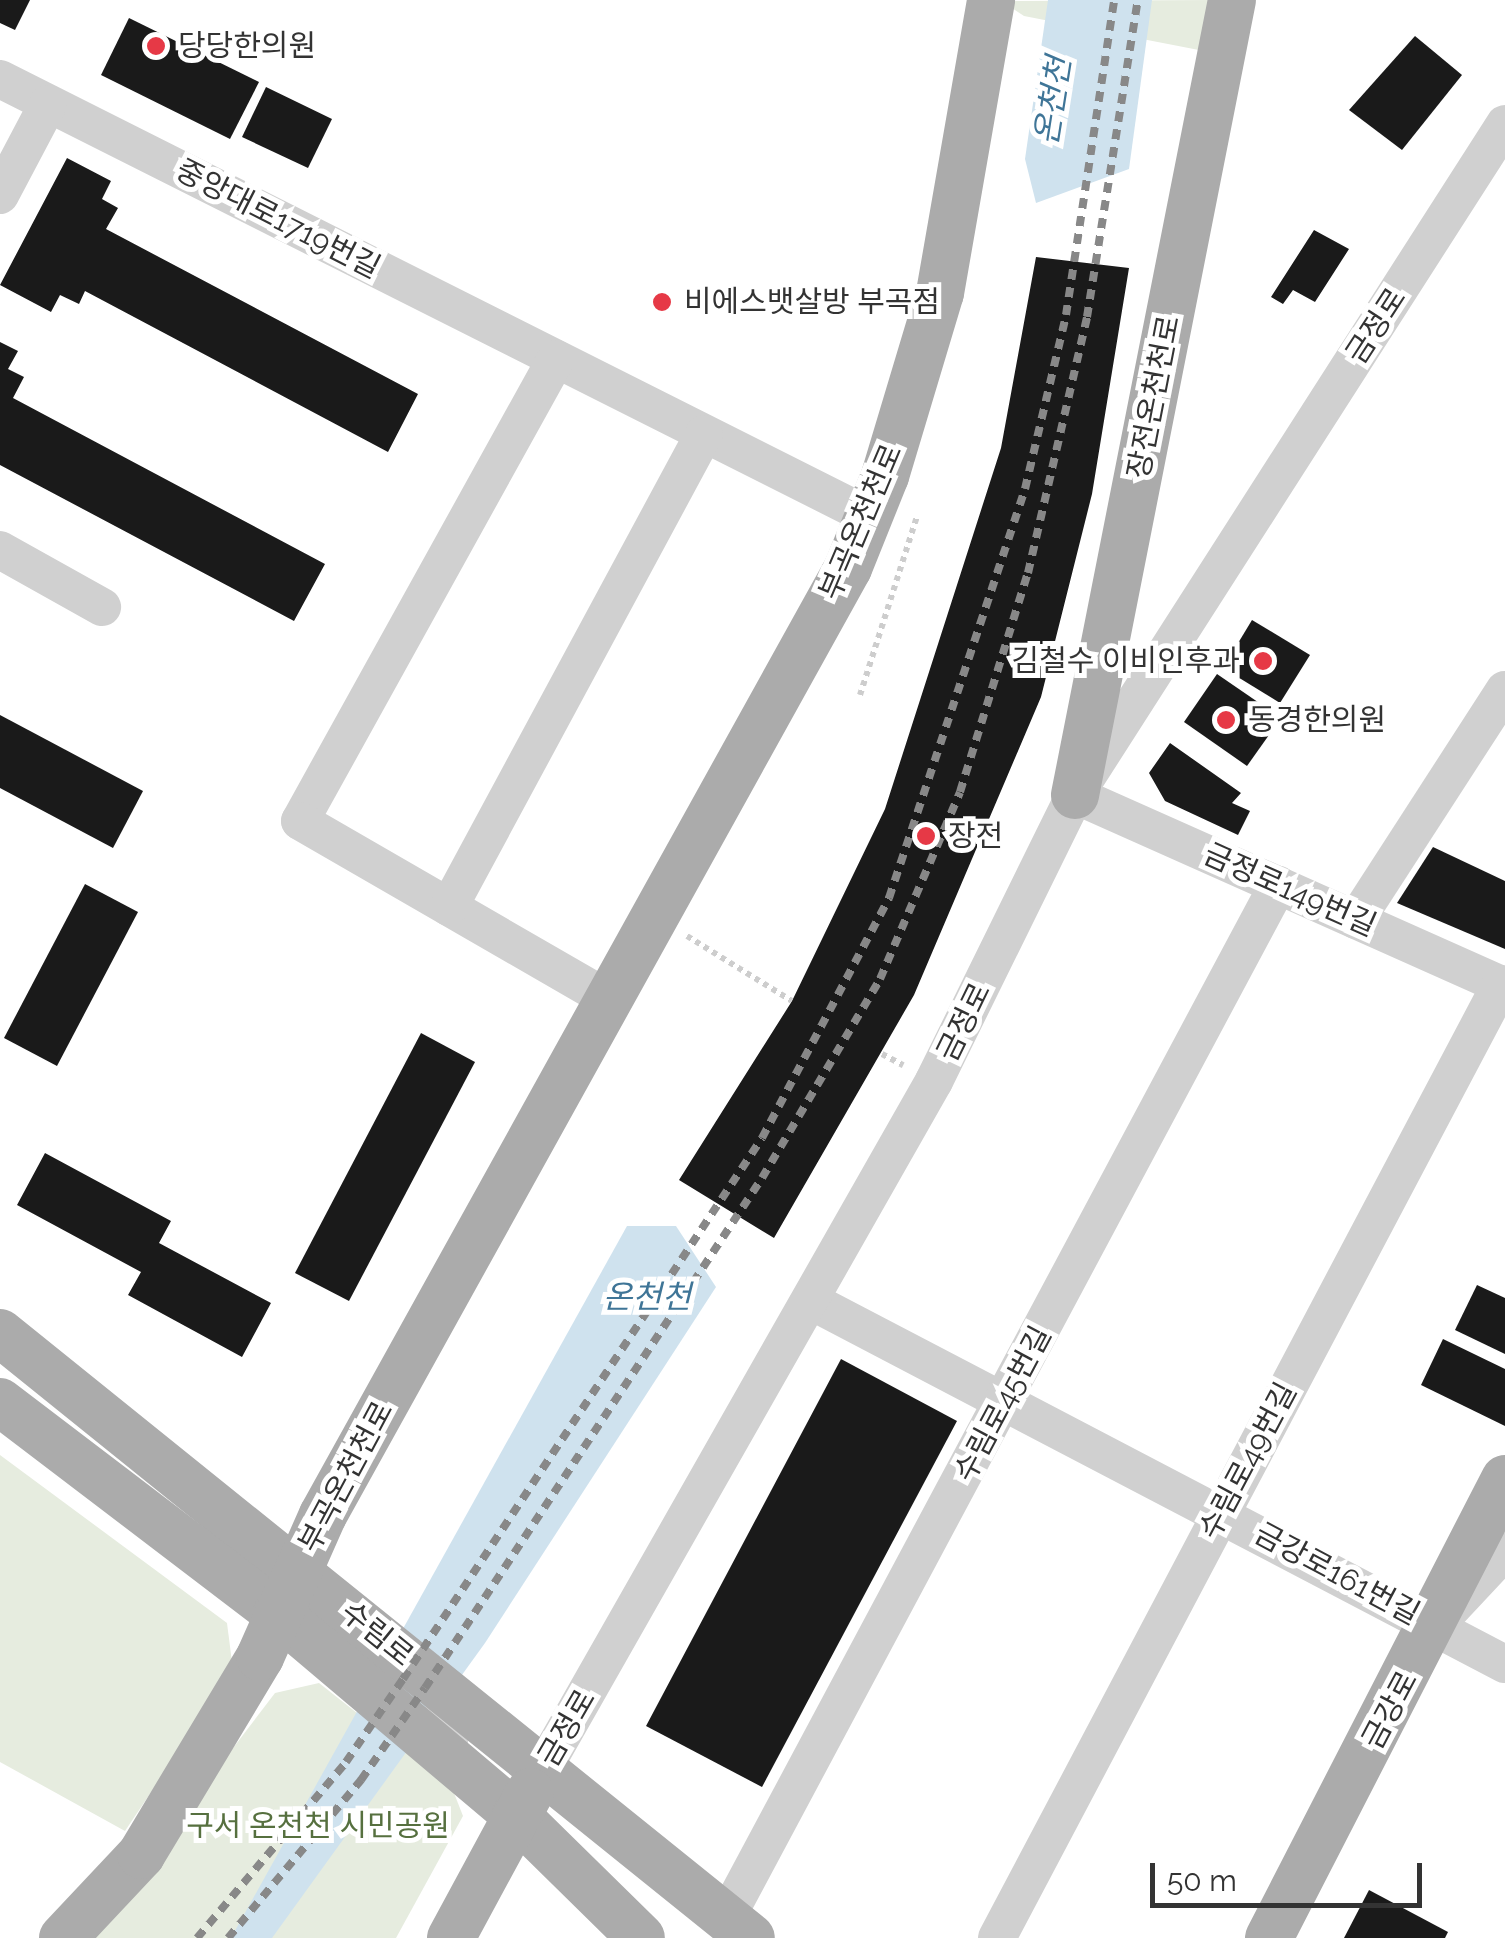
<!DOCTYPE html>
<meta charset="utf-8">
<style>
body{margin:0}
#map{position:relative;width:1505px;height:1938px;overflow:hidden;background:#fff;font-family:Raleway,"Noto Sans KR",sans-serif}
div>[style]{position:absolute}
.green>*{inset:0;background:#e6ecdf}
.water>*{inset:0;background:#cfe2ee}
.building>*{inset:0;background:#1a1a1a}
.highway-tunnel>*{height:55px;margin-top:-27.5px;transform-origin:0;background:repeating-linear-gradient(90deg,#d6d6d6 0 55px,transparent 0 83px)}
.path>*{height:6px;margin-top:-3px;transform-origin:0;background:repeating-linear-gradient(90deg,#cdcdcd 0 5px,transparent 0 10px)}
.minor>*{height:38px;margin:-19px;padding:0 19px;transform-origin:19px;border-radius:19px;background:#d0d0d0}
.major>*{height:48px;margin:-24px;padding:0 24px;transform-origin:24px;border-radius:24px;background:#ababab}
.rail>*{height:8px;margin-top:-4px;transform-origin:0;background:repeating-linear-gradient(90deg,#888 0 10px,transparent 0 18px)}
.dots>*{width:28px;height:28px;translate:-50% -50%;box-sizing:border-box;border:5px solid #fff;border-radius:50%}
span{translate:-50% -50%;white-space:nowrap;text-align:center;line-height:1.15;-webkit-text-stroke:10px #fff;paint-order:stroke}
.poi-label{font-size:30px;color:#333}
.left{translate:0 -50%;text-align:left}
.right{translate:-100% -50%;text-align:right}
.street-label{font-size:30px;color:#333}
.park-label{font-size:30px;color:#56703f}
.water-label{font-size:32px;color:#3f7597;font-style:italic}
.scale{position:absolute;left:1150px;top:1863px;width:272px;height:45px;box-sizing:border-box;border:5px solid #333;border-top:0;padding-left:12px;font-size:30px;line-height:35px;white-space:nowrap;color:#333;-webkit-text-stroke:8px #fff;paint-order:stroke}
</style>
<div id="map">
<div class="green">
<i style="clip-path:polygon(1215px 0,1204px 51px,1024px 16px,1001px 1px)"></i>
<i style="clip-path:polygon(0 1455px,227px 1623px,233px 1670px,125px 1831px,0 1762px)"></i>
<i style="clip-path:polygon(319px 1683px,452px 1788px,463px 1816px,396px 1938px,88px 1938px,275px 1693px)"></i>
</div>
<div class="water">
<i style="clip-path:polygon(1048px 0,1152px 0,1129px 169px,1036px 203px,1025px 159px)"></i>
<i style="clip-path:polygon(627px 1226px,676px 1226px,716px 1287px,485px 1643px,272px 1938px,231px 1938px)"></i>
</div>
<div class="building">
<i style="clip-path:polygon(0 0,30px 0,15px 30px,0 23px)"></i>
<i style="clip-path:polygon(129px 18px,259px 82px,230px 139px,101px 75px)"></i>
<i style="clip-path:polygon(1415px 36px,1462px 75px,1402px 150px,1349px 110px)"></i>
<i style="clip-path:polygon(266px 87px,332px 119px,308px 168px,242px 137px)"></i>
<i style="clip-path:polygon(67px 158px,111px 181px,102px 199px,118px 208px,106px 229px,418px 394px,388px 452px,85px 291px,79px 304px,60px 295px,51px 312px,0 285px)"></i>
<i style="clip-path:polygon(1314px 230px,1349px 249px,1315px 302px,1293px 290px,1283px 304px,1271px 297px)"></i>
<i style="clip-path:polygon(1036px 257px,1129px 268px,1092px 494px,1041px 697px,914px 995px,774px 1238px,679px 1180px,792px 1001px,885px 809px,1001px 448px)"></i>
<i style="clip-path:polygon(0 342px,18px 351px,8px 369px,24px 377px,13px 398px,325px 564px,294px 621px,0 465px)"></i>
<i style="clip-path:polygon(1252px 620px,1310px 655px,1280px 703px,1223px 668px)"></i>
<i style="clip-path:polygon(1217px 674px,1281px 718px,1247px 766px,1184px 722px)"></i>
<i style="clip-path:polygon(0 715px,143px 791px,113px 848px,0 788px)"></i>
<i style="clip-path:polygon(1170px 743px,1241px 793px,1232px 803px,1250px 811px,1238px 835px,1165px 801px,1149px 773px)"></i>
<i style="clip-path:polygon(1433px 847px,1505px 881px,1505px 949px,1397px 903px)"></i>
<i style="clip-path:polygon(85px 884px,138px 912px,57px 1066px,4px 1038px)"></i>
<i style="clip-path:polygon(421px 1033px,475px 1062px,349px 1301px,295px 1273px)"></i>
<i style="clip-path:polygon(45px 1153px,171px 1221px,159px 1243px,271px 1303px,242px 1357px,128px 1295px,141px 1272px,17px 1205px)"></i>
<i style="clip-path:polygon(1477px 1285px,1505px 1298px,1505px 1354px,1455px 1330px)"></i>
<i style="clip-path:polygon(1443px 1339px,1505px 1369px,1505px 1426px,1421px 1385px)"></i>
<i style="clip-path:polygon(841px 1359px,957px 1421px,762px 1787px,646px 1726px)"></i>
<i style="clip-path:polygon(1369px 1890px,1448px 1932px,1445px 1938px,1344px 1938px)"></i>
</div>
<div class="highway-tunnel">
<i style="left:358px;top:1658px;width:164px;rotate:35.8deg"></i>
</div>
<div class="path">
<i style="left:860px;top:695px;width:188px;rotate:-72.3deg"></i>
<i style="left:687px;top:936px;width:123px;rotate:31.8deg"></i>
<i style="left:882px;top:1054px;width:24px;rotate:28deg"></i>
</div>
<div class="minor">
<i style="left:0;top:79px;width:973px;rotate:26.7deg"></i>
<i style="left:0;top:195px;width:103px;rotate:-62.2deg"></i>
<i style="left:556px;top:359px;width:528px;rotate:118.99deg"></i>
<i style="left:300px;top:821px;width:354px;rotate:30deg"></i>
<i style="left:0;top:550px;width:117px;rotate:29.2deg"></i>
<i style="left:1075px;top:795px;width:471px;rotate:24deg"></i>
<i style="left:449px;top:907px;width:537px;rotate:-61.67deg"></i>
<i style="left:1356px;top:920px;width:274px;rotate:-57.1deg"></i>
<i style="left:813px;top:1302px;width:781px;rotate:27.62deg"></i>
<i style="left:1446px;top:1614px;width:86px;rotate:-46.9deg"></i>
<i style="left:544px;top:1767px;width:789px;rotate:-60.38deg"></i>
<i style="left:934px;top:1081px;width:319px;rotate:-63.8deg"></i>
<i style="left:1075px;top:795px;width:797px;rotate:-57.35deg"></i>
<i style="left:724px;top:1922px;width:1176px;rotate:-61.89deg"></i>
<i style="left:997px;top:1938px;width:1079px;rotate:-62.15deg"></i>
</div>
<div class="major">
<i style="left:1075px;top:795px;width:810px;rotate:-78.83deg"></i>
<i style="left:0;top:1333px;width:964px;rotate:38.85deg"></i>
<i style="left:0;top:1402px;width:348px;rotate:37.3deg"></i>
<i style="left:277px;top:1613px;width:313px;rotate:40.2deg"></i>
<i style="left:516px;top:1815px;width:175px;rotate:44.5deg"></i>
<i style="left:63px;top:1938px;width:114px;rotate:-46.8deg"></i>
<i style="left:141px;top:1855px;width:231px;rotate:-59deg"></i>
<i style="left:260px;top:1657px;width:155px;rotate:-66.1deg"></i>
<i style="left:323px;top:1515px;width:1083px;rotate:-61deg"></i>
<i style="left:848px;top:568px;width:99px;rotate:-68.1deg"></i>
<i style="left:885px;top:476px;width:191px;rotate:-73.3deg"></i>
<i style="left:940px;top:293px;width:297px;rotate:-80.1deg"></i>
<i style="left:451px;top:1938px;width:166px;rotate:-61.6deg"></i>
<i style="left:1269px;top:1938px;width:516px;rotate:-62.79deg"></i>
</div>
<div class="rail">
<i style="left:197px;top:1938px;width:231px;rotate:-49.7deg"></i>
<i style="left:346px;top:1762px;width:101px;rotate:-55.5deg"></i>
<i style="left:403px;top:1679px;width:649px;rotate:-56.43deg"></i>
<i style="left:762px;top:1138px;width:272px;rotate:-62.1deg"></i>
<i style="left:889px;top:898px;width:431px;rotate:-71.6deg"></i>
<i style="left:1025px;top:489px;width:179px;rotate:-76.7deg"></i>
<i style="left:1066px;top:315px;width:319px;rotate:-81.3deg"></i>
<i style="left:228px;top:1938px;width:207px;rotate:-49.9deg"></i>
<i style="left:361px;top:1780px;width:112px;rotate:-55.2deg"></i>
<i style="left:425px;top:1688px;width:611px;rotate:-56.54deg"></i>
<i style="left:762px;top:1178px;width:231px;rotate:-59.3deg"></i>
<i style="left:880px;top:979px;width:203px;rotate:-66.8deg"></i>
<i style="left:960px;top:792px;width:229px;rotate:-72.8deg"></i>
<i style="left:1028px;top:573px;width:263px;rotate:-77deg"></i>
<i style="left:1087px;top:317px;width:321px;rotate:-80.9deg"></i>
</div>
<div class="dots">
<i style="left:156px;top:46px;background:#e63946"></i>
<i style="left:662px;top:302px;background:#e63946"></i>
<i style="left:1263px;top:661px;background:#e63946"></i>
<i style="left:1226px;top:720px;background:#e63946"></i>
<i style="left:926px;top:836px;background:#e63946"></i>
</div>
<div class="poi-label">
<span class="left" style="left:178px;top:46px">당당한의원</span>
<span class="left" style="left:684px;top:302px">비에스뱃살방 부곡점</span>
<span class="right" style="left:1240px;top:661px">김철수 이비인후과</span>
<span class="left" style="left:1248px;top:720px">동경한의원</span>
<span class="left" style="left:948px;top:836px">장전</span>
</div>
<div class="street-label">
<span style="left:278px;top:219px;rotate:27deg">중앙대로1719번길</span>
<span style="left:1376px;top:326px;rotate:-57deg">금정로</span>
<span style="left:1154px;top:397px;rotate:-79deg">장전온천천로</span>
<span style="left:861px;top:522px;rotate:-67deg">부곡온천천로</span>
<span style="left:1290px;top:890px;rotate:24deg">금정로149번길</span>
<span style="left:964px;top:1022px;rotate:-64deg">금정로</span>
<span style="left:1003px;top:1404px;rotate:-62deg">수림로45번길</span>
<span style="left:1248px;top:1461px;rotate:-62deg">수림로49번길</span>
<span style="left:346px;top:1477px;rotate:-62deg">부곡온천천로</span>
<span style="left:1337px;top:1574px;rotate:28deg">금강로161번길</span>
<span style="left:377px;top:1634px;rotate:39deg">수림로</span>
<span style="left:1390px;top:1710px;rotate:-62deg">금강로</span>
<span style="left:567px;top:1728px;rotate:-60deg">금정로</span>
</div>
<div class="park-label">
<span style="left:318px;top:1826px">구서 온천천 시민공원</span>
</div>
<div class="water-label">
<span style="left:1053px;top:101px;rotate:-81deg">온천천</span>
<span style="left:647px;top:1297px">온천천</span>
</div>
<div class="scale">50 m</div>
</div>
